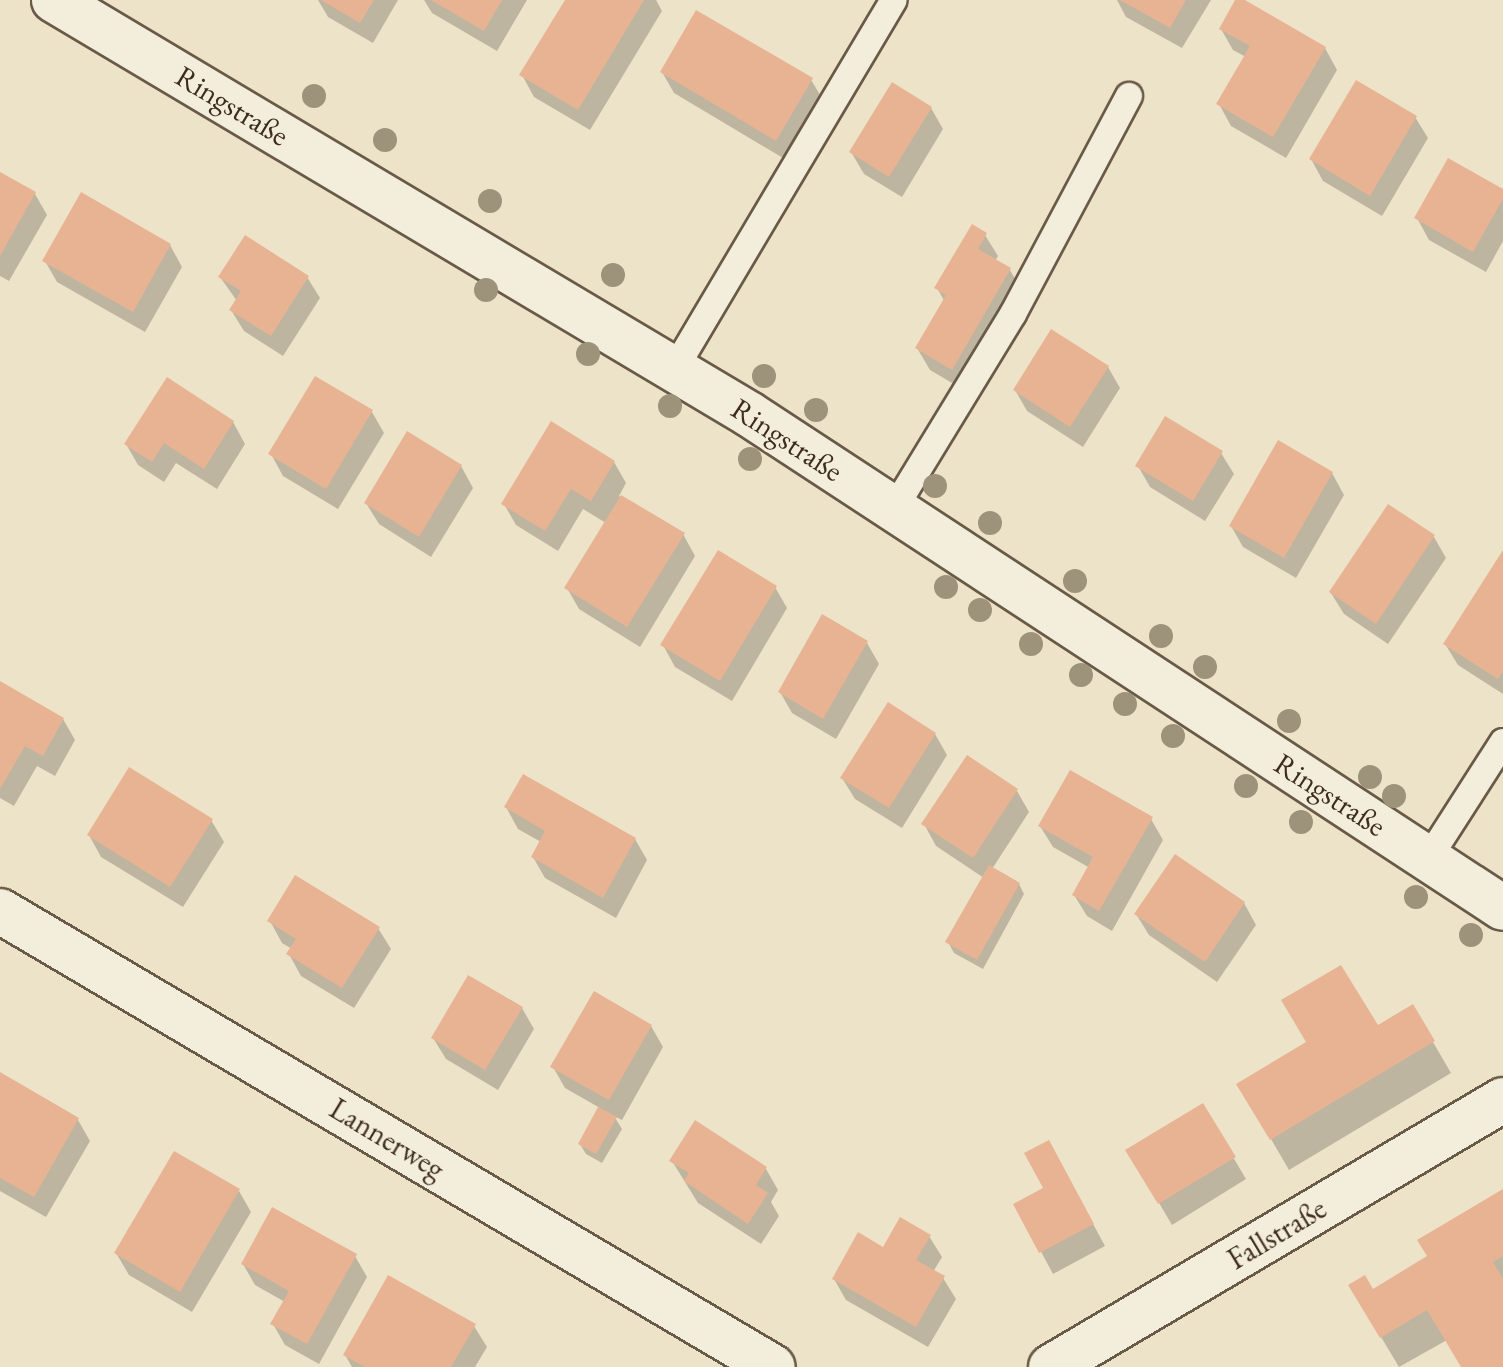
<!DOCTYPE html>
<meta charset="utf-8">
<style>
body{margin:0}
#map{position:relative;width:1503px;height:1367px;overflow:hidden;background:#ede3c8;font-family:"EB Garamond",serif}
div>[style]{position:absolute}
.shadow>*{inset:0;background:#0003}
.building>*{inset:0;background:#e8b393}
.roads{filter:drop-shadow(2px 0 #695a47) drop-shadow(-2px 0 #695a47) drop-shadow(0 2px #695a47) drop-shadow(0 -2px #695a47)}
.lane>*{height:26px;margin:-13px;padding:0 13px;transform-origin:13px;border-radius:13px;background:#f3eddb}
.street>*{height:44px;margin:-22px;padding:0 22px;transform-origin:22px;border-radius:22px;background:#f3eddb}
.trees>*{width:24px;height:24px;margin:-12px;border-radius:50%;background:#9d937a}
span{translate:-50% -50%;white-space:nowrap;text-align:center;line-height:1.15;-webkit-text-stroke:6px #f3eddb;paint-order:stroke}
.street-label{font-size:30px;color:#3d2c1c}
</style>
<div id="map">
<div class="shadow">
<i style="clip-path:polygon(318px 0,398px 0,373px 43px,328px 17px)"></i>
<i style="clip-path:polygon(424px 0,527px 0,497px 51px,432px 13px)"></i>
<i style="clip-path:polygon(567px 0,656px 0,662px 11px,590px 130px,534px 97px,522px 75px)"></i>
<i style="clip-path:polygon(1117px 0,1211px 0,1182px 48px,1126px 17px)"></i>
<i style="clip-path:polygon(1238px 0,1325px 48px,1337px 70px,1286px 158px,1231px 126px,1219px 104px,1246px 57px,1233px 50px,1221px 29px)"></i>
<i style="clip-path:polygon(662px 72px,811px 80px,824px 101px,788px 161px,674px 93px)"></i>
<i style="clip-path:polygon(931px 108px,943px 129px,902px 197px,864px 174px,851px 152px)"></i>
<i style="clip-path:polygon(1415px 117px,1428px 138px,1382px 216px,1323px 181px,1311px 159px)"></i>
<i style="clip-path:polygon(0 174px,35px 194px,47px 215px,9px 281px,0 276px)"></i>
<i style="clip-path:polygon(1503px 192px,1503px 241px,1486px 272px,1429px 240px,1417px 218px)"></i>
<i style="clip-path:polygon(985px 235px,998px 256px,995px 261px,1010px 270px,1022px 291px,964px 390px,930px 370px,917px 348px,945px 302px,937px 288px)"></i>
<i style="clip-path:polygon(170px 245px,182px 267px,145px 332px,57px 282px,45px 261px)"></i>
<i style="clip-path:polygon(220px 277px,307px 277px,320px 298px,283px 356px,244px 331px,231px 310px,237px 301px)"></i>
<i style="clip-path:polygon(1108px 367px,1120px 388px,1083px 447px,1027px 411px,1015px 390px)"></i>
<i style="clip-path:polygon(372px 412px,384px 433px,338px 509px,283px 476px,271px 454px)"></i>
<i style="clip-path:polygon(233px 422px,245px 444px,217px 489px,176px 463px,164px 482px,138px 465px,126px 444px)"></i>
<i style="clip-path:polygon(1221px 453px,1234px 474px,1205px 521px,1150px 487px,1138px 466px)"></i>
<i style="clip-path:polygon(614px 462px,626px 483px,619px 496px,683px 534px,695px 556px,640px 647px,579px 609px,567px 588px,606px 523px,583px 509px,558px 551px,516px 525px,504px 504px)"></i>
<i style="clip-path:polygon(461px 466px,473px 488px,431px 557px,379px 524px,366px 503px)"></i>
<i style="clip-path:polygon(1332px 473px,1344px 495px,1296px 578px,1243px 547px,1231px 526px)"></i>
<i style="clip-path:polygon(1389px 507px,1434px 537px,1446px 558px,1388px 644px,1344px 614px,1331px 593px)"></i>
<i style="clip-path:polygon(1503px 553px,1503px 694px,1458px 665px,1445px 644px)"></i>
<i style="clip-path:polygon(775px 587px,787px 608px,732px 701px,675px 667px,663px 645px)"></i>
<i style="clip-path:polygon(867px 643px,879px 664px,836px 739px,792px 713px,780px 692px)"></i>
<i style="clip-path:polygon(0 684px,63px 719px,75px 740px,55px 776px,37px 766px,14px 806px,0 798px)"></i>
<i style="clip-path:polygon(935px 734px,947px 755px,902px 828px,855px 799px,842px 778px)"></i>
<i style="clip-path:polygon(968px 758px,1017px 791px,1029px 812px,992px 869px,1019px 884px,1024px 894px,983px 969px,954px 953px,948px 942px,984px 878px,936px 846px,924px 824px)"></i>
<i style="clip-path:polygon(506px 807px,635px 839px,647px 860px,616px 918px,545px 878px,533px 857px,541px 842px,518px 829px)"></i>
<i style="clip-path:polygon(1151px 819px,1163px 840px,1112px 931px,1087px 916px,1074px 895px,1090px 868px,1053px 847px,1040px 826px)"></i>
<i style="clip-path:polygon(211px 820px,224px 842px,183px 907px,101px 857px,89px 835px)"></i>
<i style="clip-path:polygon(1244px 903px,1256px 925px,1217px 982px,1149px 935px,1136px 914px)"></i>
<i style="clip-path:polygon(270px 921px,378px 928px,391px 949px,354px 1008px,301px 976px,289px 954px,292px 949px,282px 943px)"></i>
<i style="clip-path:polygon(1412px 1006px,1451px 1073px,1289px 1170px,1239px 1084px,1377px 1028px)"></i>
<i style="clip-path:polygon(522px 1008px,534px 1029px,498px 1090px,446px 1059px,433px 1038px)"></i>
<i style="clip-path:polygon(651px 1026px,663px 1047px,622px 1120px,614px 1116px,622px 1129px,602px 1163px,586px 1154px,580px 1144px,600px 1108px,565px 1088px,553px 1067px)"></i>
<i style="clip-path:polygon(0 1075px,78px 1120px,90px 1141px,46px 1217px,0 1191px)"></i>
<i style="clip-path:polygon(1202px 1105px,1246px 1179px,1172px 1225px,1128px 1150px)"></i>
<i style="clip-path:polygon(672px 1161px,766px 1169px,778px 1190px,771px 1202px,779px 1216px,761px 1244px,698px 1203px)"></i>
<i style="clip-path:polygon(1060px 1163px,1105px 1246px,1053px 1274px,1016px 1205px,1046px 1189px)"></i>
<i style="clip-path:polygon(239px 1191px,251px 1212px,192px 1312px,129px 1275px,116px 1253px)"></i>
<i style="clip-path:polygon(1503px 1192px,1503px 1367px,1463px 1367px,1447px 1340px,1399px 1367px,1369px 1317px,1372px 1291px,1429px 1257px)"></i>
<i style="clip-path:polygon(929px 1236px,942px 1257px,933px 1272px,943px 1278px,956px 1299px,928px 1347px,846px 1300px,834px 1279px,884px 1250px)"></i>
<i style="clip-path:polygon(355px 1256px,367px 1277px,319px 1364px,285px 1345px,273px 1324px,285px 1302px,255px 1285px,243px 1264px)"></i>
<i style="clip-path:polygon(474px 1326px,487px 1347px,475px 1367px,352px 1367px,345px 1355px)"></i>
</div>
<div class="building">
<i style="clip-path:polygon(321px 0,374px 0,360px 23px)"></i>
<i style="clip-path:polygon(431px 0,502px 0,484px 31px)"></i>
<i style="clip-path:polygon(565px 0,644px 0,578px 110px,519px 75px)"></i>
<i style="clip-path:polygon(1120px 0,1186px 0,1170px 28px)"></i>
<i style="clip-path:polygon(1235px 0,1245px 0,1326px 47px,1273px 137px,1216px 104px,1250px 46px,1219px 29px)"></i>
<i style="clip-path:polygon(696px 10px,813px 78px,776px 141px,660px 72px)"></i>
<i style="clip-path:polygon(1356px 80px,1417px 116px,1370px 196px,1309px 159px)"></i>
<i style="clip-path:polygon(892px 82px,932px 107px,889px 177px,849px 152px)"></i>
<i style="clip-path:polygon(1448px 158px,1503px 189px,1503px 199px,1473px 252px,1414px 218px)"></i>
<i style="clip-path:polygon(0 172px,36px 192px,0 256px)"></i>
<i style="clip-path:polygon(81px 192px,171px 244px,133px 312px,42px 261px)"></i>
<i style="clip-path:polygon(972px 224px,987px 233px,978px 249px,1011px 268px,952px 370px,915px 348px,946px 295px,934px 288px)"></i>
<i style="clip-path:polygon(245px 235px,309px 276px,271px 336px,229px 310px,241px 291px,218px 277px)"></i>
<i style="clip-path:polygon(1051px 329px,1109px 366px,1070px 427px,1013px 390px)"></i>
<i style="clip-path:polygon(315px 376px,373px 410px,326px 489px,268px 454px)"></i>
<i style="clip-path:polygon(167px 377px,234px 421px,204px 469px,164px 443px,152px 462px,124px 444px)"></i>
<i style="clip-path:polygon(1165px 416px,1223px 451px,1193px 501px,1135px 466px)"></i>
<i style="clip-path:polygon(551px 421px,615px 461px,591px 501px,571px 489px,545px 531px,501px 504px)"></i>
<i style="clip-path:polygon(407px 431px,462px 465px,419px 537px,364px 503px)"></i>
<i style="clip-path:polygon(1278px 440px,1333px 472px,1284px 558px,1229px 526px)"></i>
<i style="clip-path:polygon(621px 495px,685px 533px,627px 627px,564px 588px)"></i>
<i style="clip-path:polygon(1388px 504px,1435px 535px,1376px 624px,1329px 592px)"></i>
<i style="clip-path:polygon(718px 550px,777px 586px,720px 681px,660px 645px)"></i>
<i style="clip-path:polygon(1503px 550px,1503px 671px,1498px 679px,1443px 644px)"></i>
<i style="clip-path:polygon(822px 614px,868px 641px,823px 719px,778px 692px)"></i>
<i style="clip-path:polygon(0 681px,64px 718px,43px 756px,25px 746px,0 789px)"></i>
<i style="clip-path:polygon(888px 702px,936px 733px,889px 808px,840px 778px)"></i>
<i style="clip-path:polygon(967px 755px,1018px 789px,973px 858px,921px 824px)"></i>
<i style="clip-path:polygon(129px 767px,213px 819px,170px 887px,87px 835px)"></i>
<i style="clip-path:polygon(1070px 770px,1153px 817px,1099px 911px,1072px 895px,1093px 857px,1038px 826px)"></i>
<i style="clip-path:polygon(523px 774px,636px 838px,603px 898px,531px 857px,545px 831px,504px 807px)"></i>
<i style="clip-path:polygon(1175px 854px,1245px 902px,1205px 962px,1134px 914px)"></i>
<i style="clip-path:polygon(989px 865px,1020px 883px,977px 960px,945px 942px)"></i>
<i style="clip-path:polygon(295px 875px,380px 927px,342px 988px,286px 954px,296px 939px,267px 921px)"></i>
<i style="clip-path:polygon(1341px 965px,1378px 1025px,1413px 1004px,1435px 1041px,1270px 1140px,1236px 1084px,1306px 1042px,1281px 1000px)"></i>
<i style="clip-path:polygon(468px 975px,523px 1007px,485px 1070px,431px 1038px)"></i>
<i style="clip-path:polygon(594px 991px,652px 1025px,609px 1100px,550px 1067px)"></i>
<i style="clip-path:polygon(0 1072px,79px 1118px,34px 1197px,0 1178px)"></i>
<i style="clip-path:polygon(1203px 1103px,1236px 1157px,1158px 1204px,1125px 1150px)"></i>
<i style="clip-path:polygon(598px 1107px,617px 1117px,596px 1154px,578px 1144px)"></i>
<i style="clip-path:polygon(695px 1120px,767px 1167px,756px 1185px,768px 1193px,748px 1224px,684px 1181px,689px 1173px,669px 1161px)"></i>
<i style="clip-path:polygon(1049px 1140px,1094px 1224px,1039px 1253px,1013px 1204px,1043px 1188px,1024px 1153px)"></i>
<i style="clip-path:polygon(174px 1151px,240px 1189px,180px 1292px,114px 1253px)"></i>
<i style="clip-path:polygon(1503px 1189px,1503px 1256px,1493px 1262px,1503px 1279px,1503px 1367px,1461px 1367px,1427px 1310px,1380px 1338px,1348px 1285px,1365px 1275px,1373px 1289px,1427px 1256px,1417px 1240px)"></i>
<i style="clip-path:polygon(272px 1207px,357px 1254px,307px 1344px,270px 1324px,289px 1291px,241px 1264px)"></i>
<i style="clip-path:polygon(900px 1217px,931px 1235px,916px 1260px,945px 1276px,916px 1327px,832px 1279px,858px 1232px,883px 1247px)"></i>
<i style="clip-path:polygon(388px 1275px,476px 1324px,451px 1367px,365px 1367px,343px 1355px)"></i>
</div>
<div class="roads">
<div class="lane">
<i style="left:674px;top:370px;width:430px;rotate:-59.3deg"></i>
<i style="left:894px;top:509px;width:228px;rotate:-58.6deg"></i>
<i style="left:1013px;top:314px;width:247px;rotate:-62deg"></i>
<i style="left:1428px;top:859px;width:139px;rotate:-57.3deg"></i>
</div>
<div class="street">
<i style="left:54px;top:0;width:809px;rotate:30.78deg"></i>
<i style="left:749px;top:414px;width:901px;rotate:33.23deg"></i>
<i style="left:0;top:911px;width:897px;rotate:30.54deg"></i>
<i style="left:1051px;top:1367px;width:525px;rotate:-30.57deg"></i>
</div>
</div>
<div class="trees">
<i style="left:314px;top:96px"></i>
<i style="left:385px;top:140px"></i>
<i style="left:490px;top:201px"></i>
<i style="left:613px;top:275px"></i>
<i style="left:486px;top:290px"></i>
<i style="left:588px;top:354px"></i>
<i style="left:764px;top:376px"></i>
<i style="left:670px;top:406px"></i>
<i style="left:816px;top:410px"></i>
<i style="left:750px;top:459px"></i>
<i style="left:935px;top:486px"></i>
<i style="left:990px;top:523px"></i>
<i style="left:1075px;top:581px"></i>
<i style="left:946px;top:587px"></i>
<i style="left:980px;top:610px"></i>
<i style="left:1161px;top:636px"></i>
<i style="left:1031px;top:644px"></i>
<i style="left:1205px;top:667px"></i>
<i style="left:1081px;top:675px"></i>
<i style="left:1125px;top:704px"></i>
<i style="left:1289px;top:721px"></i>
<i style="left:1173px;top:736px"></i>
<i style="left:1370px;top:777px"></i>
<i style="left:1246px;top:786px"></i>
<i style="left:1394px;top:796px"></i>
<i style="left:1301px;top:822px"></i>
<i style="left:1416px;top:897px"></i>
<i style="left:1471px;top:935px"></i>
</div>
<div class="street-label">
<span style="left:232px;top:106px;rotate:31deg">Ringstraße</span>
<span style="left:787px;top:440px;rotate:33deg">Ringstraße</span>
<span style="left:1330px;top:795px;rotate:33deg">Ringstraße</span>
<span style="left:387px;top:1139px;rotate:31deg">Lannerweg</span>
<span style="left:1277px;top:1234px;rotate:-31deg">Fallstraße</span>
</div>
</div>
